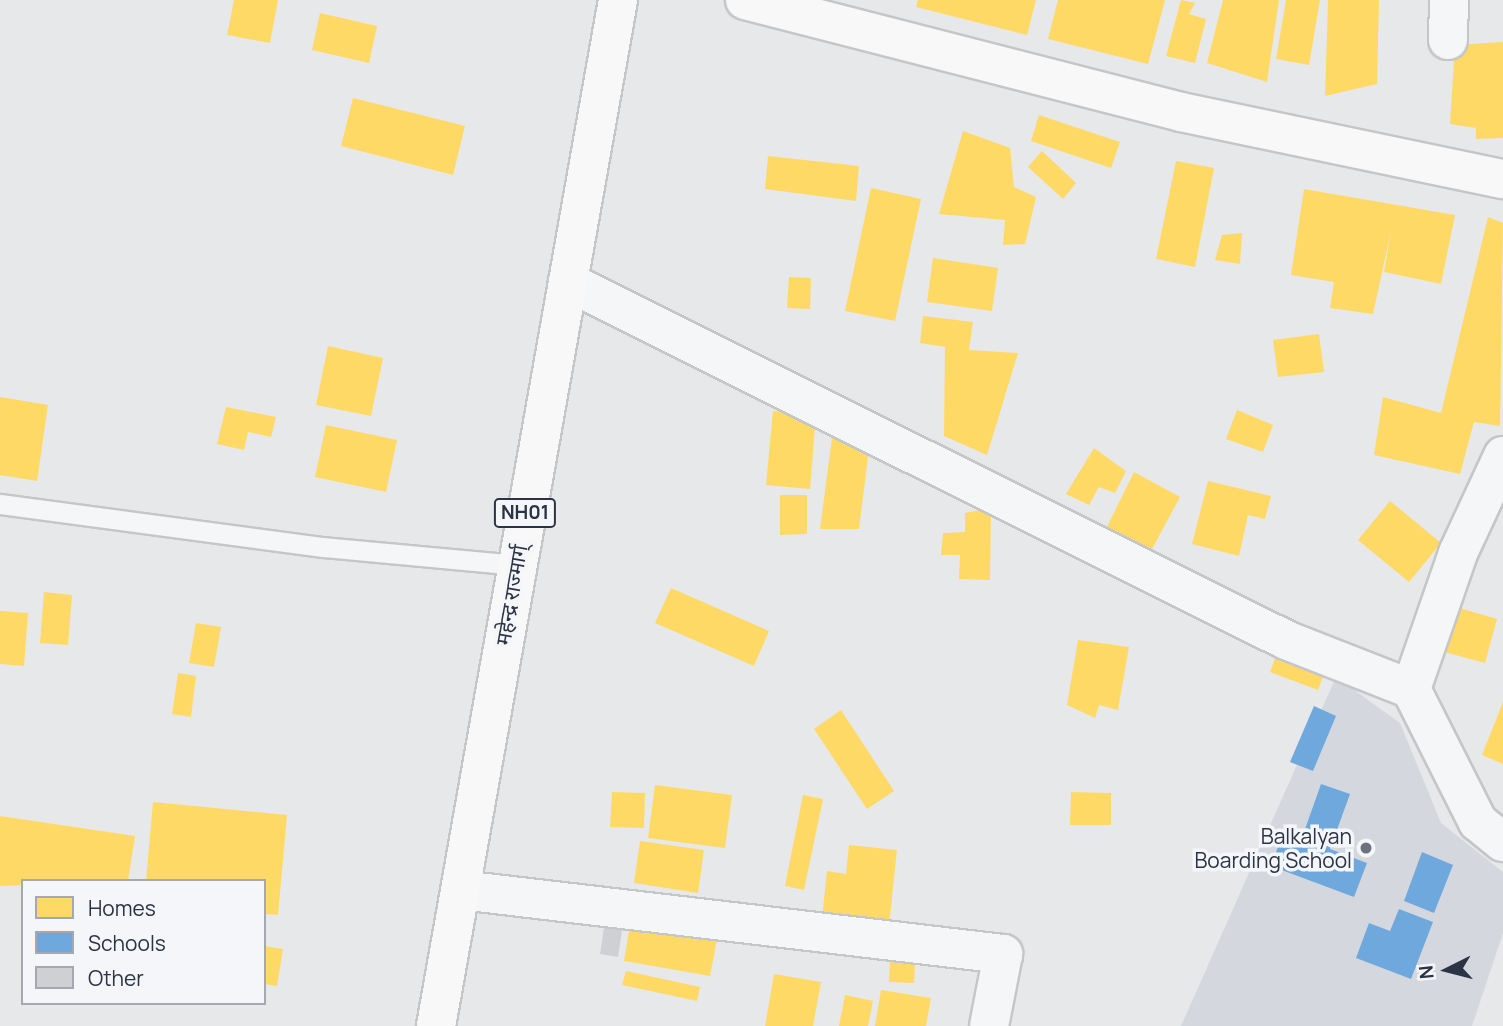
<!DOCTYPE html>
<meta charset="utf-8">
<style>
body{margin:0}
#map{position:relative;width:1503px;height:1026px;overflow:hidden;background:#e6e8ea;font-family:Manrope,"Noto Sans Devanagari",sans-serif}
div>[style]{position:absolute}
.built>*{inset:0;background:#d4d7dd}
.homes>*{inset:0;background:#ffd966}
.schools>*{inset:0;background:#6fa8dc}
.building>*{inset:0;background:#ced0d3}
.roads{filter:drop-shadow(2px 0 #c4c6c8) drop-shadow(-2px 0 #c4c6c8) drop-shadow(0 2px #c4c6c8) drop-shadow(0 -2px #c4c6c8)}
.lane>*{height:19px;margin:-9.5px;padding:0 9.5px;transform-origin:9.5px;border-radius:9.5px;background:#f5f6f7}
.street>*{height:38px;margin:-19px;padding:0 19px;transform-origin:19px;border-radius:19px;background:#f5f6f7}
.secondary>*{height:38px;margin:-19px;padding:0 19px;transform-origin:19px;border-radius:19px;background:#f8f8f8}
.highway>*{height:38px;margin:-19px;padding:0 19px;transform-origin:19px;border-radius:19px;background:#f8f8f8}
.dots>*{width:19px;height:19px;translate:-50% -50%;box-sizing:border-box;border:4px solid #f4f6f9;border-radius:50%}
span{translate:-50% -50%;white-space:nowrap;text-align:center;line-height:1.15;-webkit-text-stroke:7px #f4f6f9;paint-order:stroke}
.shield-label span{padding:2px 5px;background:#f4f6f9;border:2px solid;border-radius:5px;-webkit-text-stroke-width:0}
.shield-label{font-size:19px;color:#2b3445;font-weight:700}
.street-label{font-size:21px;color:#2b3445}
.poi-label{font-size:21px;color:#2b3445}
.right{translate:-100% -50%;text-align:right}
.legend{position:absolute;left:21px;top:879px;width:245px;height:126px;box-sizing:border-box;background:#f4f6f9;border:2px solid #a4a8b1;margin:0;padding:9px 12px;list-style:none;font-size:21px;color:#2b3445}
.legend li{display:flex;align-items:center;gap:14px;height:35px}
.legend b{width:35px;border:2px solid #a4a8b1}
.north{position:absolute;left:1412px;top:935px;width:70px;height:70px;-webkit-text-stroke:5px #f4f6f9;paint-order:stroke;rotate:264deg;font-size:19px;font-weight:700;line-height:28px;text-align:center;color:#2b3445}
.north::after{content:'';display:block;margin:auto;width:24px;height:32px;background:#2b3445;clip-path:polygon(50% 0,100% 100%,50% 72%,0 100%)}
</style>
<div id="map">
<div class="built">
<i style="clip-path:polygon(1336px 677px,1400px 723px,1441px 823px,1503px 872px,1503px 933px,1472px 1026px,1181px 1026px)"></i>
</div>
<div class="homes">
<i style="clip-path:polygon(234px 0,278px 0,270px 43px,227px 35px)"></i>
<i style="clip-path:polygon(918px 0,1036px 0,1027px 35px,916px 7px)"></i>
<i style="clip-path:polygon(1058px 0,1165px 0,1148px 64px,1048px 39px)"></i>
<i style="clip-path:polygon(1181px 0,1195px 3px,1189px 14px,1206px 19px,1195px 63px,1166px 56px)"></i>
<i style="clip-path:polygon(1223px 0,1279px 0,1267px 82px,1207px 63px)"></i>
<i style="clip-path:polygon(1286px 0,1320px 0,1309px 65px,1276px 59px)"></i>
<i style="clip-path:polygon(1328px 0,1379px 0,1377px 84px,1325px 96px)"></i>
<i style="clip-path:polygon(320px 13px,377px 26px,369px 63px,312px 50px)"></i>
<i style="clip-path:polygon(1503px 42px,1503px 138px,1476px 139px,1476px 128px,1450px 124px,1455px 45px)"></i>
<i style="clip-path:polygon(353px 98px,465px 126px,453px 175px,341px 146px)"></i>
<i style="clip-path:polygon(1039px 115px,1120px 142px,1111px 168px,1031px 141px)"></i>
<i style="clip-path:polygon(963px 131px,1010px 148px,1014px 187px,1036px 197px,1025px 244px,1003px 245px,1005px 220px,939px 214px)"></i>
<i style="clip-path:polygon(1042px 151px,1076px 183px,1063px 199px,1028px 167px)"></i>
<i style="clip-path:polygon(768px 156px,859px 166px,856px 201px,765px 189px)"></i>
<i style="clip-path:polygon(1176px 161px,1214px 168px,1195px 267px,1156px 259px)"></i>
<i style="clip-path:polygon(871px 188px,921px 199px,895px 321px,845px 311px)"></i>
<i style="clip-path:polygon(1304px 189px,1455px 215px,1441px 284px,1384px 272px,1391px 231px,1373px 314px,1330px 308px,1334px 282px,1291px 275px)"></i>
<i style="clip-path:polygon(1488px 217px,1503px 223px,1500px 426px,1474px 422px,1460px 474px,1374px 455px,1383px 397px,1441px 413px)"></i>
<i style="clip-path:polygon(1242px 233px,1240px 264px,1215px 260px,1222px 235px)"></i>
<i style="clip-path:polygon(933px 258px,998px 268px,992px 311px,927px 302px)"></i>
<i style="clip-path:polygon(789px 277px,811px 278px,810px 309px,787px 308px)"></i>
<i style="clip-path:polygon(923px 316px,973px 322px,969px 350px,1018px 353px,987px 455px,944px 436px,945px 347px,920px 343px)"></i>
<i style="clip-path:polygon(1319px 334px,1324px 372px,1278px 377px,1273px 340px)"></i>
<i style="clip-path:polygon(328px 346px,383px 358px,371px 416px,316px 405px)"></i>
<i style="clip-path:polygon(0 397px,48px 405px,37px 481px,0 475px)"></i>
<i style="clip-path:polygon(226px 407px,276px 417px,271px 437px,248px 432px,244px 450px,217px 444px)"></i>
<i style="clip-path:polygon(1237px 410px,1273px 425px,1263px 452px,1226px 439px)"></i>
<i style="clip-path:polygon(773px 411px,816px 414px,810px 489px,766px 485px)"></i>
<i style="clip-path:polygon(835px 415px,871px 433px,859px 529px,820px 529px)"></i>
<i style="clip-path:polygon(326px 425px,397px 440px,386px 492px,315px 477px)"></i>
<i style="clip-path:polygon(1094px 448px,1126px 471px,1115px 493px,1099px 487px,1089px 505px,1066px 494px)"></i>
<i style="clip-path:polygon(1134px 472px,1180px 497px,1152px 549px,1107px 527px)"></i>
<i style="clip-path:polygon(1208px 481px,1271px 496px,1265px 519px,1248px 515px,1239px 556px,1192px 544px)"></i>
<i style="clip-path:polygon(780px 495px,807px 495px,807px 534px,780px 535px)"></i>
<i style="clip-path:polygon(1390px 501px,1441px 543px,1409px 582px,1358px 540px)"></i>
<i style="clip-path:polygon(991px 508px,990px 580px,959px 579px,960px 555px,941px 555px,943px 533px,965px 532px,965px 513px)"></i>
<i style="clip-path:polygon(671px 588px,769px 631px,754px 666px,655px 623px)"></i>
<i style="clip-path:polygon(44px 592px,72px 595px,68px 645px,40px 643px)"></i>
<i style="clip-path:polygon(1456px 607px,1497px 619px,1485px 663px,1444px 652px)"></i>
<i style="clip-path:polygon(0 611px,28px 613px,24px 666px,0 664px)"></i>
<i style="clip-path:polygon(196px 623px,221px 627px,214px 667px,189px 663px)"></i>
<i style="clip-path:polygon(1078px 640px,1129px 647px,1118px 710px,1099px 705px,1095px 718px,1067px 705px)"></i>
<i style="clip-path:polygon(1280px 645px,1328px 663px,1318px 690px,1270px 672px)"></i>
<i style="clip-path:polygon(178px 673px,196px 676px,191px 717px,172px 714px)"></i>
<i style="clip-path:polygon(1503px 702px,1503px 764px,1482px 755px)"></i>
<i style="clip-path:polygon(841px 710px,894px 791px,867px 809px,814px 729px)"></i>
<i style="clip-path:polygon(655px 785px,732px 795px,725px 848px,648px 838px)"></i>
<i style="clip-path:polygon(612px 792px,645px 793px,644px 828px,610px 827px)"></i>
<i style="clip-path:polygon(1071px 792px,1111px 793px,1111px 825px,1070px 825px)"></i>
<i style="clip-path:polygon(803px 795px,823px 799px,804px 890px,785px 886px)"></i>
<i style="clip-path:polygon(153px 802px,287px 815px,278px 915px,264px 914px,264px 881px,146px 881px)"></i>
<i style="clip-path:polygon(0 816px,135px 836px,128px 881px,0 886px)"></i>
<i style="clip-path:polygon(640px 841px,704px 850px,698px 893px,634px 883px)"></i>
<i style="clip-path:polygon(849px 845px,897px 850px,889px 926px,822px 918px,827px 871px,846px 874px)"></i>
<i style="clip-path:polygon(631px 919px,718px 934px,710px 976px,624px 961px)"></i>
<i style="clip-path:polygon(264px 946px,283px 949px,277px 986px,264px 984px)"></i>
<i style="clip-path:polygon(890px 962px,915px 964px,914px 983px,889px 982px)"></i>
<i style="clip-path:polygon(626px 971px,700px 987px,697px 1001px,622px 985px)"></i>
<i style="clip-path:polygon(774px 974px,821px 982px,813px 1026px,765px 1026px)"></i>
<i style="clip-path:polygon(881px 990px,931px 998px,926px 1026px,875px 1026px)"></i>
<i style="clip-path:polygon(845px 995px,873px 1001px,868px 1026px,839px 1026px)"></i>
</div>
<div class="schools">
<i style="clip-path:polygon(1314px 706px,1336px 716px,1313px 771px,1290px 762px)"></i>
<i style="clip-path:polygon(1321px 784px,1350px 794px,1330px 849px,1367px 863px,1354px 897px,1271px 866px,1286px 825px,1304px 832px)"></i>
<i style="clip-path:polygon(1422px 852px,1453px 865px,1434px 913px,1404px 901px)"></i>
<i style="clip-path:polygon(1399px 909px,1433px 922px,1411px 979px,1356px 958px,1369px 923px,1390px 931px)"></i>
</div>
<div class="building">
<i style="clip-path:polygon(605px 921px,623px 924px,618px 957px,600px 954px)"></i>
</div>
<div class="roads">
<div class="lane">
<i style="left:0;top:504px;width:326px;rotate:7.6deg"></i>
<i style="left:323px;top:547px;width:194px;rotate:5.3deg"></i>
</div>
<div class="street">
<i style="left:1448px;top:40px;width:40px;rotate:-88.6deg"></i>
<i style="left:568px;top:282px;width:802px;rotate:26.5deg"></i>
<i style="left:1286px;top:640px;width:134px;rotate:21.4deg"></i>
<i style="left:1411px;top:689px;width:149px;rotate:63.3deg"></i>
<i style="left:1478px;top:822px;width:32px;rotate:39deg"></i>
<i style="left:1411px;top:689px;width:144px;rotate:-70.9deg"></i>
<i style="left:1458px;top:553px;width:107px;rotate:-65.1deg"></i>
<i style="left:461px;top:890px;width:546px;rotate:6.73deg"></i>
<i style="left:1003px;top:954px;width:73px;rotate:101deg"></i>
</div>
<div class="secondary">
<i style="left:745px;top:0;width:450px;rotate:14.4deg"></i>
<i style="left:1181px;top:112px;width:329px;rotate:11.8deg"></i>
</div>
<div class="highway">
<i style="left:436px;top:1026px;width:1042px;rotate:-79.94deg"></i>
</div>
</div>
<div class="dots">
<i style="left:1366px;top:848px;background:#6c737f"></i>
</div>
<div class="shield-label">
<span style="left:525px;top:513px">NH01</span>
</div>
<div class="street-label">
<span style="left:511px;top:595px;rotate:-80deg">महेन्द्र राज्मार्ग्</span>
</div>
<div class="poi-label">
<span class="right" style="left:1352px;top:848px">Balkalyan<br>Boarding School</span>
</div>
<ul class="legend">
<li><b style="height:19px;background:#ffd966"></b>Homes</li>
<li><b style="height:19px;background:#6fa8dc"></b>Schools</li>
<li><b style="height:19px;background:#ced0d3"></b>Other</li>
</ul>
<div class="north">N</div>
</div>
